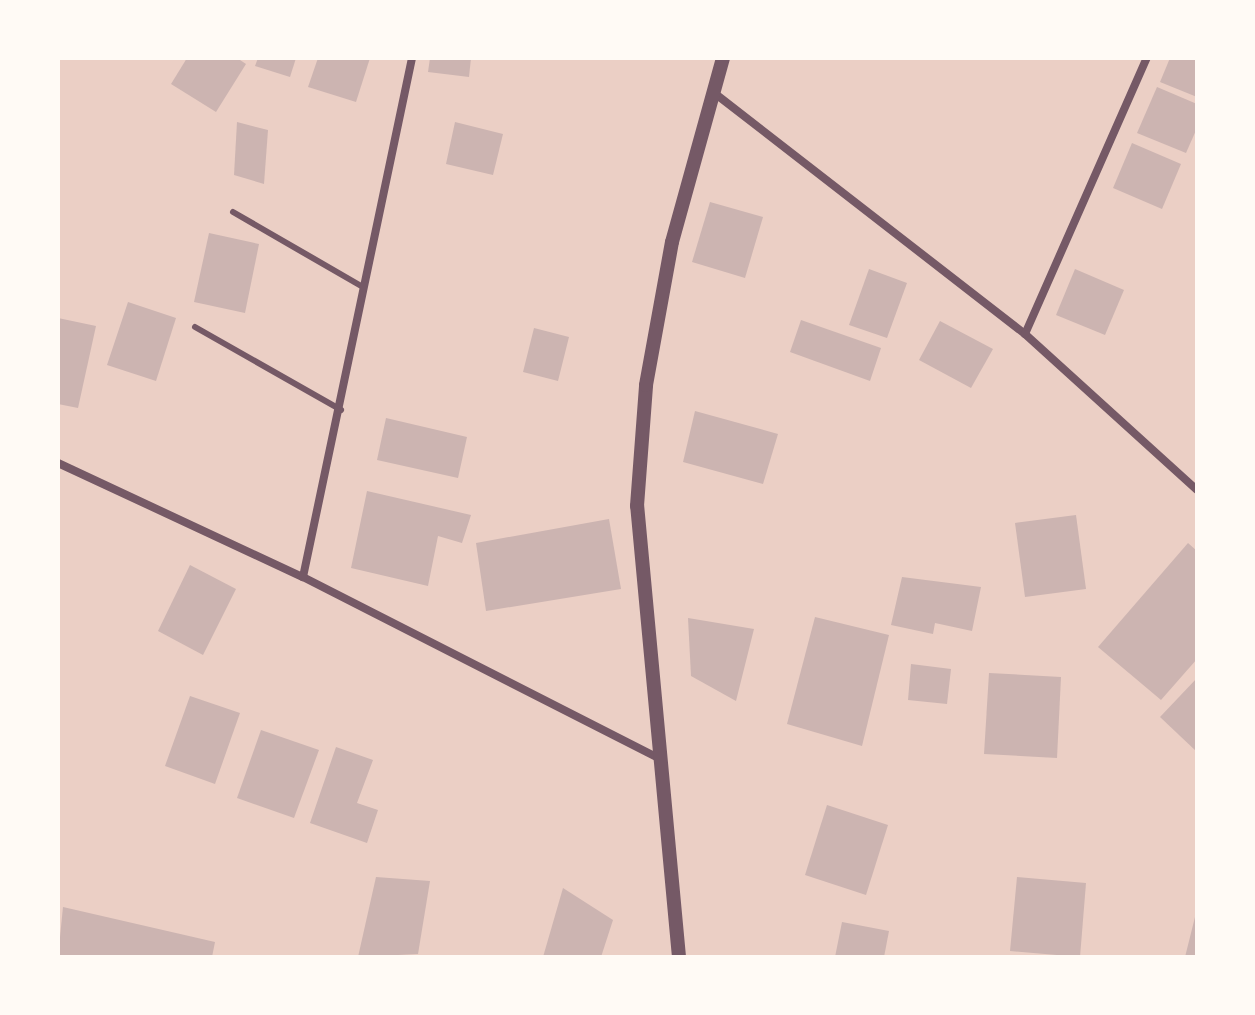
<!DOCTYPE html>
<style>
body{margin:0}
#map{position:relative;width:1255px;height:1015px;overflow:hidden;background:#f7e1d7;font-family:"Work Sans",sans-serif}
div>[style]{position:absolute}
.green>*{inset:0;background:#ebcfc5}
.building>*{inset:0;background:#ccb4b1}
.service>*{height:6px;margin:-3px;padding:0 3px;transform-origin:3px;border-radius:3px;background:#755966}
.minor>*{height:8px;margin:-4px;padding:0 4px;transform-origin:4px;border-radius:4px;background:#755966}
.tertiary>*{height:14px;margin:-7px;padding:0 7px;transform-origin:7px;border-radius:7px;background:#755966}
span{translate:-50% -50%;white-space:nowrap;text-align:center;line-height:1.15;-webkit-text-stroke:7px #fffaf5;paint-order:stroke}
.frame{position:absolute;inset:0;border:60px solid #fffaf5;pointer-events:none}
</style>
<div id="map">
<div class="green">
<i style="clip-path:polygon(58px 58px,1197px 58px,1197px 957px,58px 957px)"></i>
</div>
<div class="building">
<i style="clip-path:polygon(187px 58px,237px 58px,246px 64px,216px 112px,171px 84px)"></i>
<i style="clip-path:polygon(258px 58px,296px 58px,290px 77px,255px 66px)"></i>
<i style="clip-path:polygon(318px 58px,370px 58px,356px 102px,308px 87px)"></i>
<i style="clip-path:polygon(430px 58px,471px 58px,469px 77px,428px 72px)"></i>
<i style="clip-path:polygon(1170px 58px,1197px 58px,1197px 97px,1160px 82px)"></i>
<i style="clip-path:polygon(1157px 87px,1197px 104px,1197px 128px,1186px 153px,1137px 133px)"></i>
<i style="clip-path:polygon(237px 122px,268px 130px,264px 184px,234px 175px)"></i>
<i style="clip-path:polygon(455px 122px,503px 134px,493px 175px,446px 164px)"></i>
<i style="clip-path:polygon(1132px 143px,1181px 164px,1162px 209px,1113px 188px)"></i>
<i style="clip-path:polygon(710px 202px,763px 217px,745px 278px,692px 262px)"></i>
<i style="clip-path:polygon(209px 233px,259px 244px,245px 313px,194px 302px)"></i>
<i style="clip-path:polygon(869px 269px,907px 283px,887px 338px,849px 325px)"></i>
<i style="clip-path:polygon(1075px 269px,1124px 290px,1105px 335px,1056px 315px)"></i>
<i style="clip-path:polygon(128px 302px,176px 318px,156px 381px,107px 365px)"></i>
<i style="clip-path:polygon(58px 318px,96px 326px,78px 408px,58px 404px)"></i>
<i style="clip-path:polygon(801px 320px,881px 348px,870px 381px,790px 352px)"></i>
<i style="clip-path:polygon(940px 321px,993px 349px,971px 388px,919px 360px)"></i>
<i style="clip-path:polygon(534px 328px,569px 337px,558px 381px,523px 372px)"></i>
<i style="clip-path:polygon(695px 411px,778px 434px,763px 484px,683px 462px)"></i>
<i style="clip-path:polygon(386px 418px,467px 437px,458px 478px,377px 460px)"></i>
<i style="clip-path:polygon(367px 491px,471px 515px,462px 543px,438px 536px,428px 586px,351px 568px)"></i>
<i style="clip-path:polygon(1076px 515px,1086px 589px,1025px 597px,1015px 523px)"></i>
<i style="clip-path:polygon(609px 519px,621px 589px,486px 611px,476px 543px)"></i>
<i style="clip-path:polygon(1188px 543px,1197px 551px,1197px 659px,1161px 700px,1098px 647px)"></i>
<i style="clip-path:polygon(190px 565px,236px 589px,203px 655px,158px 631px)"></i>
<i style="clip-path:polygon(902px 577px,981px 587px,972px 631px,935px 623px,933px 634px,891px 625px)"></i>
<i style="clip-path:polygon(815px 617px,889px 635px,862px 746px,787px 724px)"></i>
<i style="clip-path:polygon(688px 618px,754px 629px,736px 701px,691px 676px)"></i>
<i style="clip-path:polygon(911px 664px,951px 669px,947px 704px,908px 700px)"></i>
<i style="clip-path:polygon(989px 673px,1061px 677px,1057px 758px,984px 754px)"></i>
<i style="clip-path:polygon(1197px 678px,1197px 752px,1160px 717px)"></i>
<i style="clip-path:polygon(190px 696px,240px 713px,215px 784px,165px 766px)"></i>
<i style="clip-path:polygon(261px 730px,319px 750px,294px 818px,237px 798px)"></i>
<i style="clip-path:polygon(336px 747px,373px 760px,357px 803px,378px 810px,367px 843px,310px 823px)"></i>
<i style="clip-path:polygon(827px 805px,888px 825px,866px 895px,805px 875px)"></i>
<i style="clip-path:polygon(376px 877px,430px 881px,418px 954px,358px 957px)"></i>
<i style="clip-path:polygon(1017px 877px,1086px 883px,1080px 957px,1010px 951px)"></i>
<i style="clip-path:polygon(563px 888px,613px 920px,601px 957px,543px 957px)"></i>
<i style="clip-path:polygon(63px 907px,215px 942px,212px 957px,58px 957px)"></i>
<i style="clip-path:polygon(1196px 913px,1197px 957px,1185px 957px)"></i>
<i style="clip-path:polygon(842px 922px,889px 931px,884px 957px,835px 957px)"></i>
</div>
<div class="service">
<i style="left:233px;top:212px;width:150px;rotate:30deg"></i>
<i style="left:195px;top:327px;width:168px;rotate:29.6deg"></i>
</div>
<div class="minor">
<i style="left:713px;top:92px;width:395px;rotate:37.8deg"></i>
<i style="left:1025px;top:334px;width:232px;rotate:42.2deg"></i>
<i style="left:1025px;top:334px;width:302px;rotate:-66.2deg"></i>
<i style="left:58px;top:463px;width:270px;rotate:25deg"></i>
<i style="left:303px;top:577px;width:401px;rotate:27deg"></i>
<i style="left:303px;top:577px;width:530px;rotate:-78.14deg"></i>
</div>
<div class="tertiary">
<i style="left:679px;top:957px;width:453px;rotate:-95.3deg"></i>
<i style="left:637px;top:506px;width:121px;rotate:-85.7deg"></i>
<i style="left:646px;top:385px;width:145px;rotate:-79.7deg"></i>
<i style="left:672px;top:242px;width:191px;rotate:-74.5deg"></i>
</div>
<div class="frame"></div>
</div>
